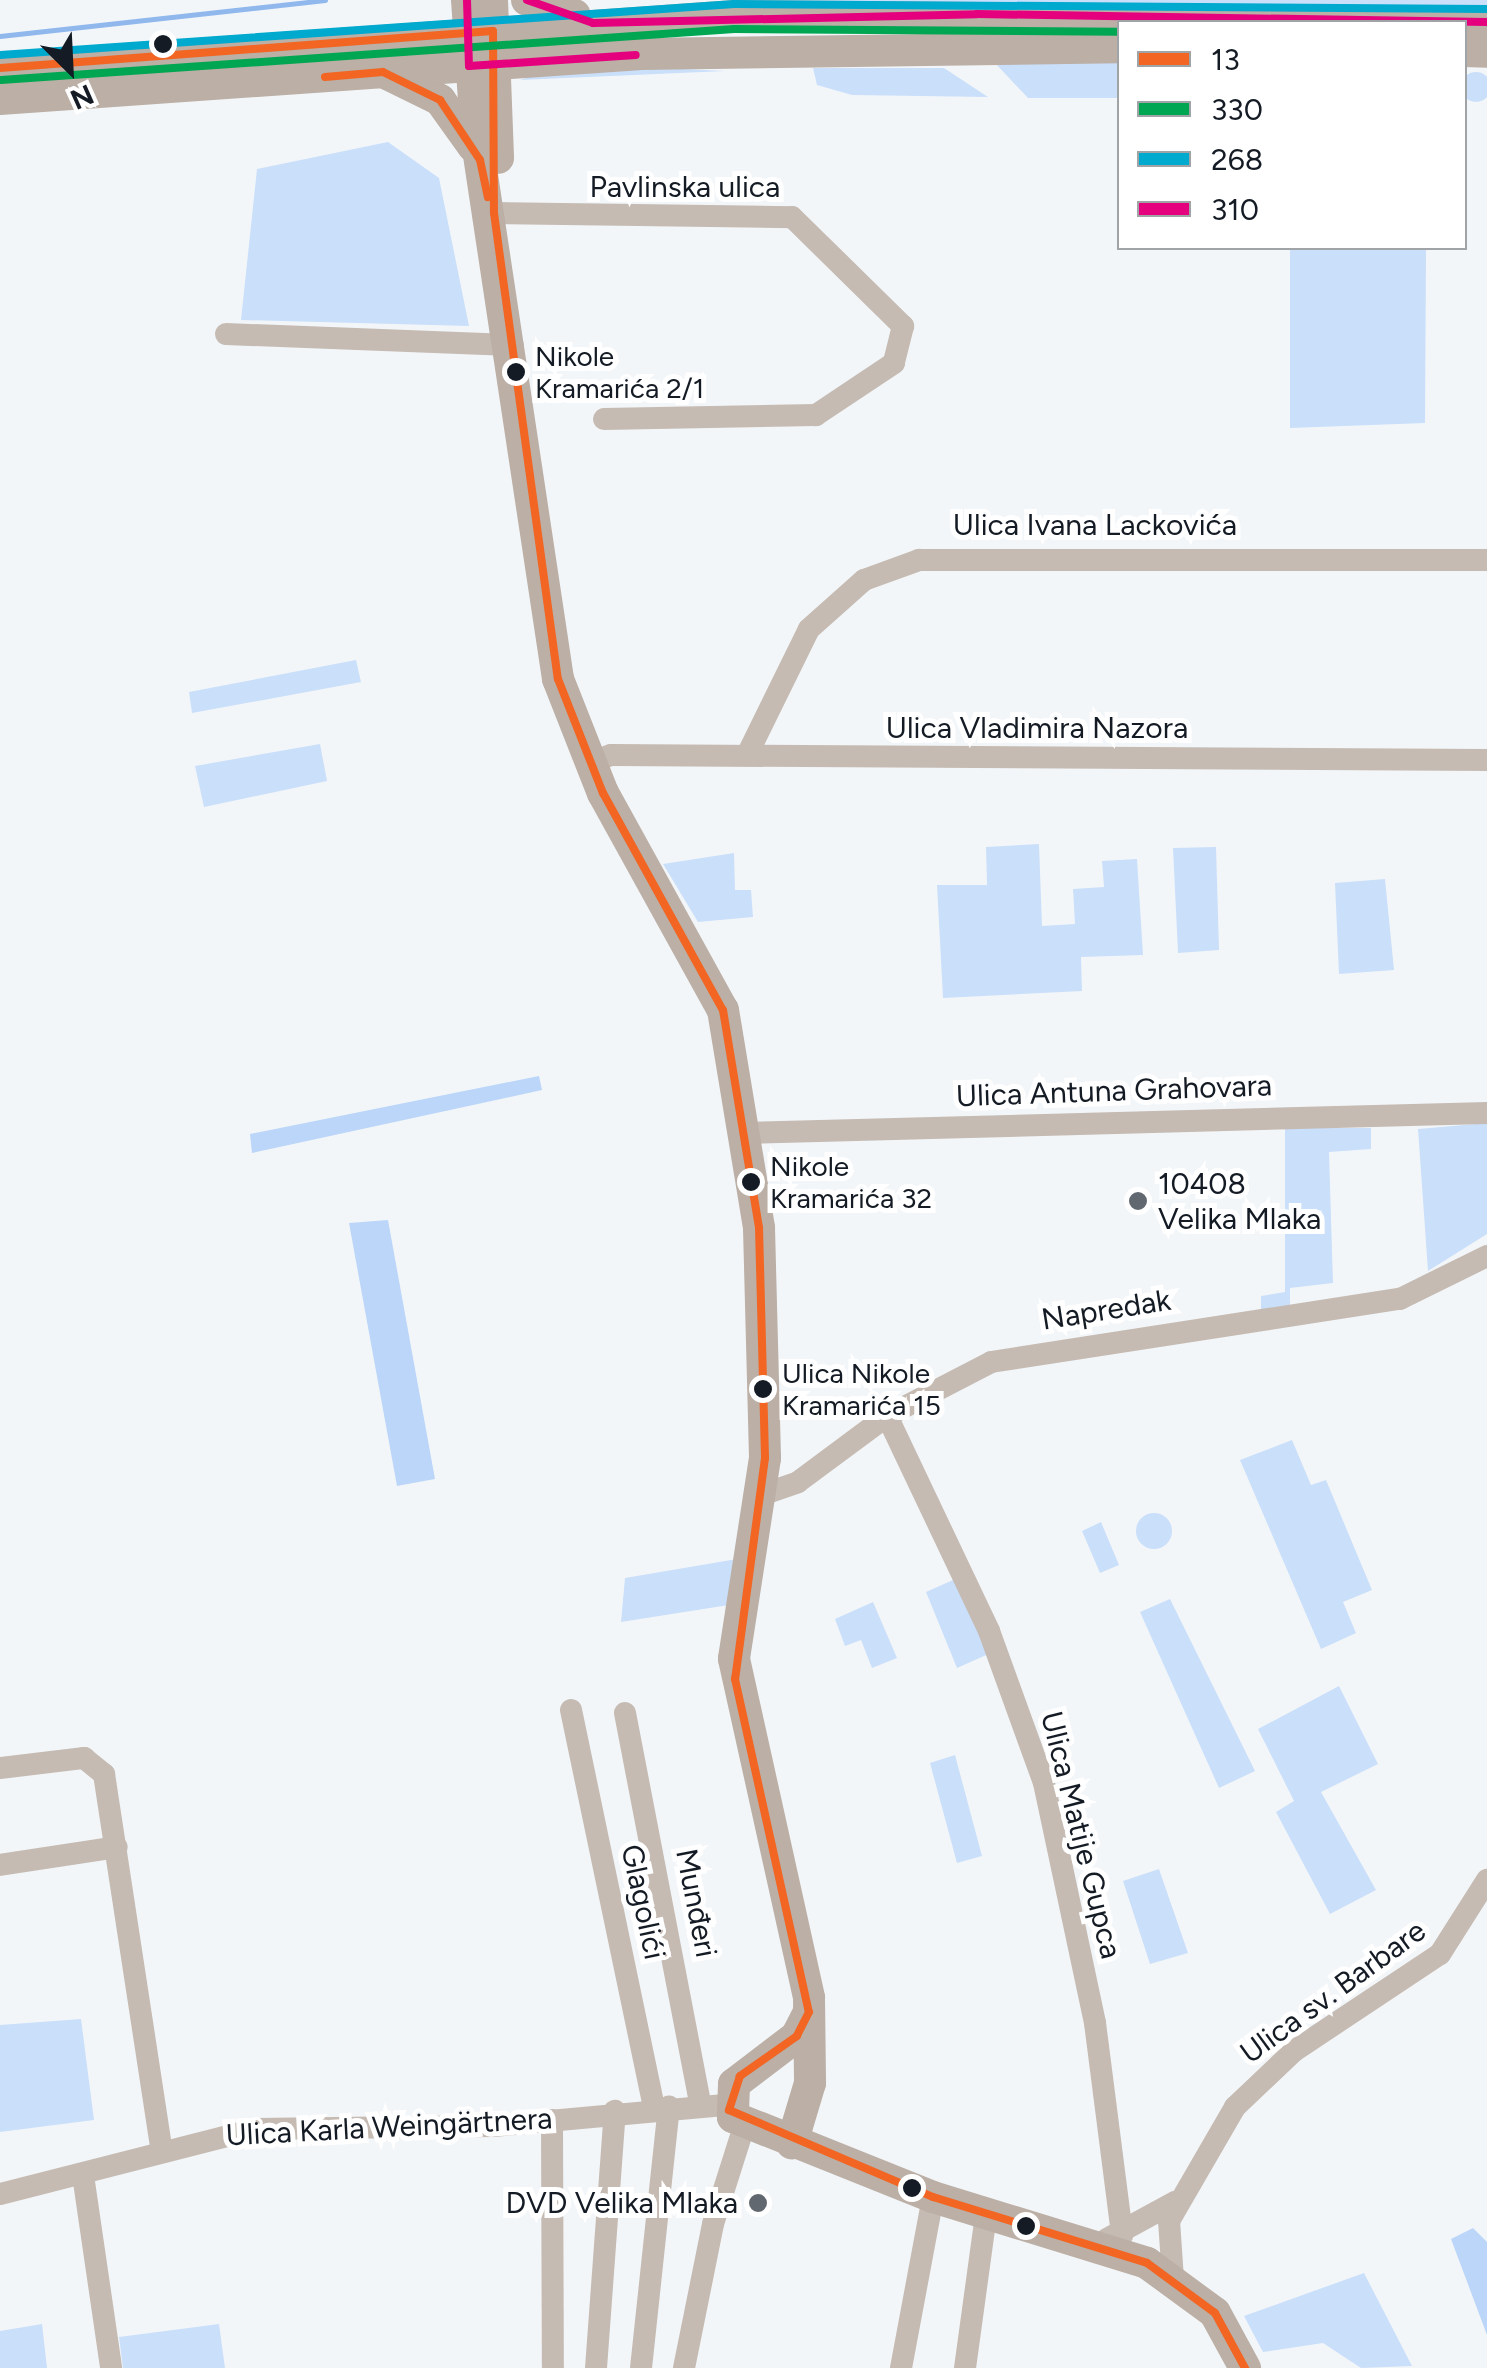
<!DOCTYPE html>
<meta charset="utf-8">
<style>
body{margin:0}
#map{position:relative;width:1487px;height:2368px;overflow:hidden;background:#f3f6f9;font-family:Figtree,sans-serif}
div>[style]{position:absolute}
.green>*{inset:0;background:#cadffa}
.round{border-radius:50%}
.forest>*{inset:0;background:#bbd6f8}
.stream>*{height:5px;margin:-2.5px;padding:0 2.5px;transform-origin:2.5px;border-radius:2.5px;background:#90b8ed}
.street>*{height:22px;margin:-11px;padding:0 11px;transform-origin:11px;border-radius:11px;background:#c5bbb3}
.secondary>*{height:32px;margin:-16px;padding:0 16px;transform-origin:16px;border-radius:16px;background:#bbafa6}
.bus-1>*{height:8px;margin:-4px;padding:0 4px;transform-origin:4px;border-radius:4px;background:#f26522}
.bus-2>*{height:8px;margin:-4px;padding:0 4px;transform-origin:4px;border-radius:4px;background:#00a651}
.bus-3>*{height:8px;margin:-4px;padding:0 4px;transform-origin:4px;border-radius:4px;background:#00a9ce}
.bus-4>*{height:8px;margin:-4px;padding:0 4px;transform-origin:4px;border-radius:4px;background:#e5007d}
.dots>*{width:28px;height:28px;translate:-50% -50%;box-sizing:border-box;border:5px solid #fff;border-radius:50%}
span{translate:-50% -50%;white-space:nowrap;text-align:center;line-height:1.15;-webkit-text-stroke:10px #fff;paint-order:stroke}
.bus-label{font-size:28px;color:#141b24}
.left{translate:0 -50%;text-align:left}
.street-label{font-size:30px;color:#141b24}
.poi-label{font-size:30px;color:#141b24}
.right{translate:-100% -50%;text-align:right}
.legend{position:absolute;left:1117px;top:20px;width:350px;height:230px;box-sizing:border-box;background:#fff;border:2px solid #a1a4a7;margin:0;padding:12px 18px;list-style:none;font-size:30px;color:#141b24}
.legend li{display:flex;align-items:center;gap:20px;height:50px}
.legend b{width:50px;border:2px solid #a1a4a7}
.north{position:absolute;left:20px;top:20px;width:100px;height:100px;-webkit-text-stroke:8px #fff;paint-order:stroke;rotate:156deg;font-size:28px;font-weight:700;line-height:40px;text-align:center;color:#141b24}
.north::after{content:'';display:block;margin:auto;width:35px;height:45px;background:#141b24;clip-path:polygon(50% 0,100% 100%,50% 72%,0 100%)}
</style>
<div id="map">
<div class="green">
<i style="clip-path:polygon(729px 0,1487px 0,1487px 12px,819px 4px)"></i>
<i style="clip-path:polygon(1119px 59px,1119px 98px,1028px 98px,994px 62px)"></i>
<i style="clip-path:polygon(642px 67px,725px 71px,520px 80px,531px 76px)"></i>
<i style="clip-path:polygon(813px 68px,944px 68px,988px 97px,852px 95px,817px 85px)"></i>
<i class="round" style="left:1461px;top:72px;width:30px;height:30px"></i>
<i style="clip-path:polygon(388px 142px,439px 178px,469px 326px,241px 320px,257px 169px)"></i>
<i style="clip-path:polygon(1290px 248px,1426px 248px,1425px 423px,1290px 428px)"></i>
<i style="clip-path:polygon(356px 660px,361px 682px,192px 713px,189px 692px)"></i>
<i style="clip-path:polygon(320px 744px,327px 781px,204px 807px,195px 766px)"></i>
<i style="clip-path:polygon(1039px 844px,1042px 926px,1075px 924px,1073px 889px,1104px 887px,1102px 861px,1137px 859px,1143px 955px,1081px 957px,1082px 991px,943px 998px,937px 885px,987px 885px,986px 847px)"></i>
<i style="clip-path:polygon(1216px 847px,1219px 950px,1178px 953px,1173px 848px)"></i>
<i style="clip-path:polygon(734px 853px,735px 890px,751px 890px,753px 917px,698px 922px,663px 864px)"></i>
<i style="clip-path:polygon(1385px 879px,1394px 970px,1339px 974px,1335px 883px)"></i>
<i style="clip-path:polygon(1487px 1123px,1487px 1234px,1428px 1271px,1418px 1129px)"></i>
<i style="clip-path:polygon(1285px 1128px,1371px 1128px,1371px 1149px,1329px 1152px,1333px 1283px,1290px 1288px,1290px 1307px,1261px 1310px,1261px 1296px,1285px 1292px)"></i>
<i style="clip-path:polygon(1292px 1440px,1311px 1485px,1326px 1480px,1372px 1590px,1343px 1602px,1356px 1633px,1321px 1649px,1240px 1460px)"></i>
<i class="round" style="left:1136px;top:1513px;width:36px;height:36px"></i>
<i style="clip-path:polygon(1101px 1522px,1119px 1565px,1100px 1573px,1082px 1531px)"></i>
<i style="clip-path:polygon(737px 1559px,729px 1605px,621px 1622px,625px 1578px)"></i>
<i style="clip-path:polygon(962px 1576px,993px 1652px,957px 1668px,926px 1592px)"></i>
<i style="clip-path:polygon(1170px 1599px,1255px 1771px,1219px 1788px,1140px 1612px)"></i>
<i style="clip-path:polygon(873px 1602px,897px 1658px,872px 1668px,861px 1640px,845px 1646px,835px 1619px)"></i>
<i style="clip-path:polygon(1339px 1686px,1378px 1764px,1321px 1792px,1376px 1890px,1330px 1914px,1276px 1812px,1294px 1801px,1258px 1729px)"></i>
<i style="clip-path:polygon(955px 1755px,982px 1856px,957px 1863px,930px 1763px)"></i>
<i style="clip-path:polygon(1159px 1869px,1188px 1953px,1150px 1964px,1123px 1881px)"></i>
<i style="clip-path:polygon(81px 2019px,94px 2120px,0 2132px,0 2025px)"></i>
<i style="clip-path:polygon(1364px 2273px,1412px 2366px,1361px 2368px,1323px 2343px,1263px 2352px,1244px 2316px)"></i>
<i style="clip-path:polygon(42px 2324px,47px 2368px,0 2368px,0 2331px)"></i>
<i style="clip-path:polygon(219px 2324px,225px 2368px,123px 2368px,119px 2337px)"></i>
</div>
<div class="forest">
<i style="clip-path:polygon(539px 1076px,542px 1090px,252px 1153px,250px 1134px)"></i>
<i style="clip-path:polygon(388px 1220px,435px 1479px,397px 1486px,349px 1223px)"></i>
<i style="clip-path:polygon(1473px 2228px,1487px 2242px,1487px 2335px,1451px 2239px)"></i>
</div>
<div class="stream">
<i style="left:0;top:36px;width:327px;rotate:-6.3deg"></i>
</div>
<div class="street">
<i style="left:494px;top:213px;width:298px;rotate:0.8deg"></i>
<i style="left:792px;top:217px;width:156px;rotate:44.5deg"></i>
<i style="left:903px;top:326px;width:38px;rotate:104deg"></i>
<i style="left:894px;top:363px;width:94px;rotate:146.3deg"></i>
<i style="left:816px;top:415px;width:212px;rotate:178.9deg"></i>
<i style="left:226px;top:334px;width:287px;rotate:2.2deg"></i>
<i style="left:747px;top:755px;width:140px;rotate:-63.8deg"></i>
<i style="left:809px;top:629px;width:74px;rotate:-41.7deg"></i>
<i style="left:864px;top:580px;width:59px;rotate:-20deg"></i>
<i style="left:919px;top:560px;width:568px"></i>
<i style="left:589px;top:763px;width:23px;rotate:-20deg"></i>
<i style="left:611px;top:755px;width:876px;rotate:0.33deg"></i>
<i style="left:744px;top:1133px;width:743px;rotate:-1.54deg"></i>
<i style="left:887px;top:1416px;width:238px;rotate:64.6deg"></i>
<i style="left:989px;top:1631px;width:162px;rotate:70.1deg"></i>
<i style="left:1044px;top:1783px;width:245px;rotate:78deg"></i>
<i style="left:1095px;top:2023px;width:214px;rotate:82.7deg"></i>
<i style="left:761px;top:1495px;width:39px;rotate:-19deg"></i>
<i style="left:798px;top:1482px;width:111px;rotate:-36.6deg"></i>
<i style="left:887px;top:1416px;width:117px;rotate:-27.4deg"></i>
<i style="left:991px;top:1362px;width:414px;rotate:-8.8deg"></i>
<i style="left:1400px;top:1299px;width:97px;rotate:-26.3deg"></i>
<i style="left:571px;top:1710px;width:406px;rotate:78.2deg"></i>
<i style="left:625px;top:1713px;width:401px;rotate:79.1deg"></i>
<i style="left:0;top:1768px;width:85px;rotate:-6.8deg"></i>
<i style="left:84px;top:1758px;width:26px;rotate:39deg"></i>
<i style="left:104px;top:1774px;width:381px;rotate:81.3deg"></i>
<i style="left:0;top:1865px;width:118px;rotate:-8.7deg"></i>
<i style="left:552px;top:2120px;width:248px;rotate:89.8deg"></i>
<i style="left:83px;top:2175px;width:195px;rotate:81.7deg"></i>
<i style="left:0;top:2194px;width:263px;rotate:-14.3deg"></i>
<i style="left:255px;top:2129px;width:239px;rotate:-0.7deg"></i>
<i style="left:494px;top:2126px;width:234px;rotate:-5.2deg"></i>
<i style="left:1107px;top:2239px;width:77px;rotate:-28.6deg"></i>
<i style="left:1173px;top:2279px;width:58px;rotate:-93.9deg"></i>
<i style="left:1169px;top:2221px;width:132px;rotate:-59.9deg"></i>
<i style="left:1235px;top:2107px;width:81px;rotate:-43.5deg"></i>
<i style="left:1294px;top:2051px;width:175px;rotate:-33.6deg"></i>
<i style="left:1440px;top:1954px;width:88px;rotate:-57.6deg"></i>
<i style="left:596px;top:2368px;width:258px;rotate:-85.8deg"></i>
<i style="left:641px;top:2368px;width:263px;rotate:-83.9deg"></i>
<i style="left:684px;top:2368px;width:147px;rotate:-78.6deg"></i>
<i style="left:713px;top:2224px;width:106px;rotate:-72.4deg"></i>
<i style="left:901px;top:2368px;width:174px;rotate:-79.4deg"></i>
<i style="left:965px;top:2368px;width:155px;rotate:-82.2deg"></i>
</div>
<div class="secondary">
<i style="left:467px;top:0;width:142px;rotate:86deg"></i>
<i style="left:477px;top:142px;width:543px;rotate:81.42deg"></i>
<i style="left:558px;top:679px;width:123px;rotate:68.5deg"></i>
<i style="left:603px;top:793px;width:248px;rotate:61.1deg"></i>
<i style="left:723px;top:1010px;width:221px;rotate:80.6deg"></i>
<i style="left:759px;top:1228px;width:230px;rotate:88.5deg"></i>
<i style="left:765px;top:1458px;width:203px;rotate:98.8deg"></i>
<i style="left:734px;top:1659px;width:347px;rotate:77.5deg"></i>
<i style="left:809px;top:1998px;width:85px;rotate:89.3deg"></i>
<i style="left:810px;top:2083px;width:63px;rotate:106.7deg"></i>
<i style="left:492px;top:0;width:158px;rotate:87.8deg"></i>
<i style="left:527px;top:0;width:50px;rotate:17.4deg"></i>
<i style="left:1464px;top:51px;width:23px;rotate:2deg"></i>
<i style="left:0;top:68px;width:736px;rotate:-4.05deg"></i>
<i style="left:734px;top:16px;width:753px;rotate:0.46deg"></i>
<i style="left:387px;top:74px;width:59px;rotate:26.1deg"></i>
<i style="left:440px;top:100px;width:57px;rotate:54.3deg"></i>
<i style="left:0;top:99px;width:643px;rotate:-4.02deg"></i>
<i style="left:641px;top:54px;width:479px;rotate:-0.8deg"></i>
<i style="left:809px;top:2012px;width:27px;rotate:117deg"></i>
<i style="left:797px;top:2036px;width:79px;rotate:142.7deg"></i>
<i style="left:734px;top:2084px;width:33px;rotate:92deg"></i>
<i style="left:733px;top:2117px;width:215px;rotate:21.8deg"></i>
<i style="left:933px;top:2197px;width:224px;rotate:17.1deg"></i>
<i style="left:1147px;top:2263px;width:84px;rotate:36.3deg"></i>
<i style="left:1215px;top:2313px;width:63px;rotate:61.4deg"></i>
</div>
<div class="bus-1">
<i style="left:0;top:68px;width:494px;rotate:-4.3deg"></i>
<i style="left:493px;top:31px;width:182px;rotate:89.7deg"></i>
<i style="left:494px;top:213px;width:470px;rotate:82.2deg"></i>
<i style="left:558px;top:679px;width:123px;rotate:68.5deg"></i>
<i style="left:603px;top:793px;width:248px;rotate:61.1deg"></i>
<i style="left:723px;top:1010px;width:221px;rotate:80.6deg"></i>
<i style="left:759px;top:1228px;width:230px;rotate:88.5deg"></i>
<i style="left:765px;top:1458px;width:223px;rotate:97.7deg"></i>
<i style="left:735px;top:1679px;width:341px;rotate:77.5deg"></i>
<i style="left:809px;top:2012px;width:27px;rotate:117deg"></i>
<i style="left:797px;top:2036px;width:70px;rotate:144.9deg"></i>
<i style="left:740px;top:2076px;width:36px;rotate:108deg"></i>
<i style="left:729px;top:2110px;width:222px;rotate:23.1deg"></i>
<i style="left:933px;top:2197px;width:224px;rotate:17.1deg"></i>
<i style="left:1147px;top:2263px;width:84px;rotate:36.3deg"></i>
<i style="left:1215px;top:2313px;width:63px;rotate:61.4deg"></i>
<i style="left:325px;top:77px;width:58px;rotate:-4.9deg"></i>
<i style="left:383px;top:72px;width:64px;rotate:26.2deg"></i>
<i style="left:440px;top:100px;width:72px;rotate:56.3deg"></i>
<i style="left:480px;top:160px;width:38px;rotate:78deg"></i>
</div>
<div class="bus-2">
<i style="left:1px;top:80px;width:735px;rotate:-3.98deg"></i>
<i style="left:734px;top:29px;width:386px;rotate:0.4deg"></i>
</div>
<div class="bus-3">
<i style="left:0;top:55px;width:736px;rotate:-3.97deg"></i>
<i style="left:734px;top:4px;width:753px;rotate:0.38deg"></i>
</div>
<div class="bus-4">
<i style="left:467px;top:0;width:66px;rotate:88.3deg"></i>
<i style="left:469px;top:66px;width:167px;rotate:-3.8deg"></i>
<i style="left:527px;top:0;width:70px;rotate:19.2deg"></i>
<i style="left:593px;top:23px;width:384px;rotate:-1.3deg"></i>
<i style="left:977px;top:14px;width:510px;rotate:0.9deg"></i>
</div>
<div class="dots">
<i style="left:163px;top:44px;background:#141b24"></i>
<i style="left:516px;top:372px;background:#141b24"></i>
<i style="left:751px;top:1182px;background:#141b24"></i>
<i style="left:1138px;top:1201px;background:#62686f"></i>
<i style="left:763px;top:1389px;background:#141b24"></i>
<i style="left:912px;top:2188px;background:#141b24"></i>
<i style="left:758px;top:2203px;background:#62686f"></i>
<i style="left:1026px;top:2226px;background:#141b24"></i>
</div>
<div class="bus-label">
<span class="left" style="left:535px;top:372px">Nikole<br>Kramarića 2/1</span>
<span class="left" style="left:770px;top:1182px">Nikole<br>Kramarića 32</span>
<span class="left" style="left:782px;top:1389px">Ulica Nikole<br>Kramarića 15</span>
</div>
<div class="street-label">
<span style="left:685px;top:187px">Pavlinska ulica</span>
<span style="left:1095px;top:525px">Ulica Ivana Lackovića</span>
<span style="left:1037px;top:728px">Ulica Vladimira Nazora</span>
<span style="left:1114px;top:1091px;rotate:-2deg">Ulica Antuna Grahovara</span>
<span style="left:1106px;top:1310px;rotate:-9deg">Napredak</span>
<span style="left:1081px;top:1835px;rotate:76deg">Ulica Matije Gupca</span>
<span style="left:643px;top:1902px;rotate:78deg">Glagolići</span>
<span style="left:696px;top:1903px;rotate:79deg">Munđeri</span>
<span style="left:1333px;top:1992px;rotate:-36deg">Ulica sv. Barbare</span>
<span style="left:389px;top:2127px;rotate:-3deg">Ulica Karla Weingärtnera</span>
</div>
<div class="poi-label">
<span class="left" style="left:1158px;top:1201px">10408<br>Velika Mlaka</span>
<span class="right" style="left:738px;top:2203px">DVD Velika Mlaka</span>
</div>
<ul class="legend">
<li><b style="height:12px;background:#f26522"></b>13</li>
<li><b style="height:12px;background:#00a651"></b>330</li>
<li><b style="height:12px;background:#00a9ce"></b>268</li>
<li><b style="height:12px;background:#e5007d"></b>310</li>
</ul>
<div class="north">N</div>
</div>
